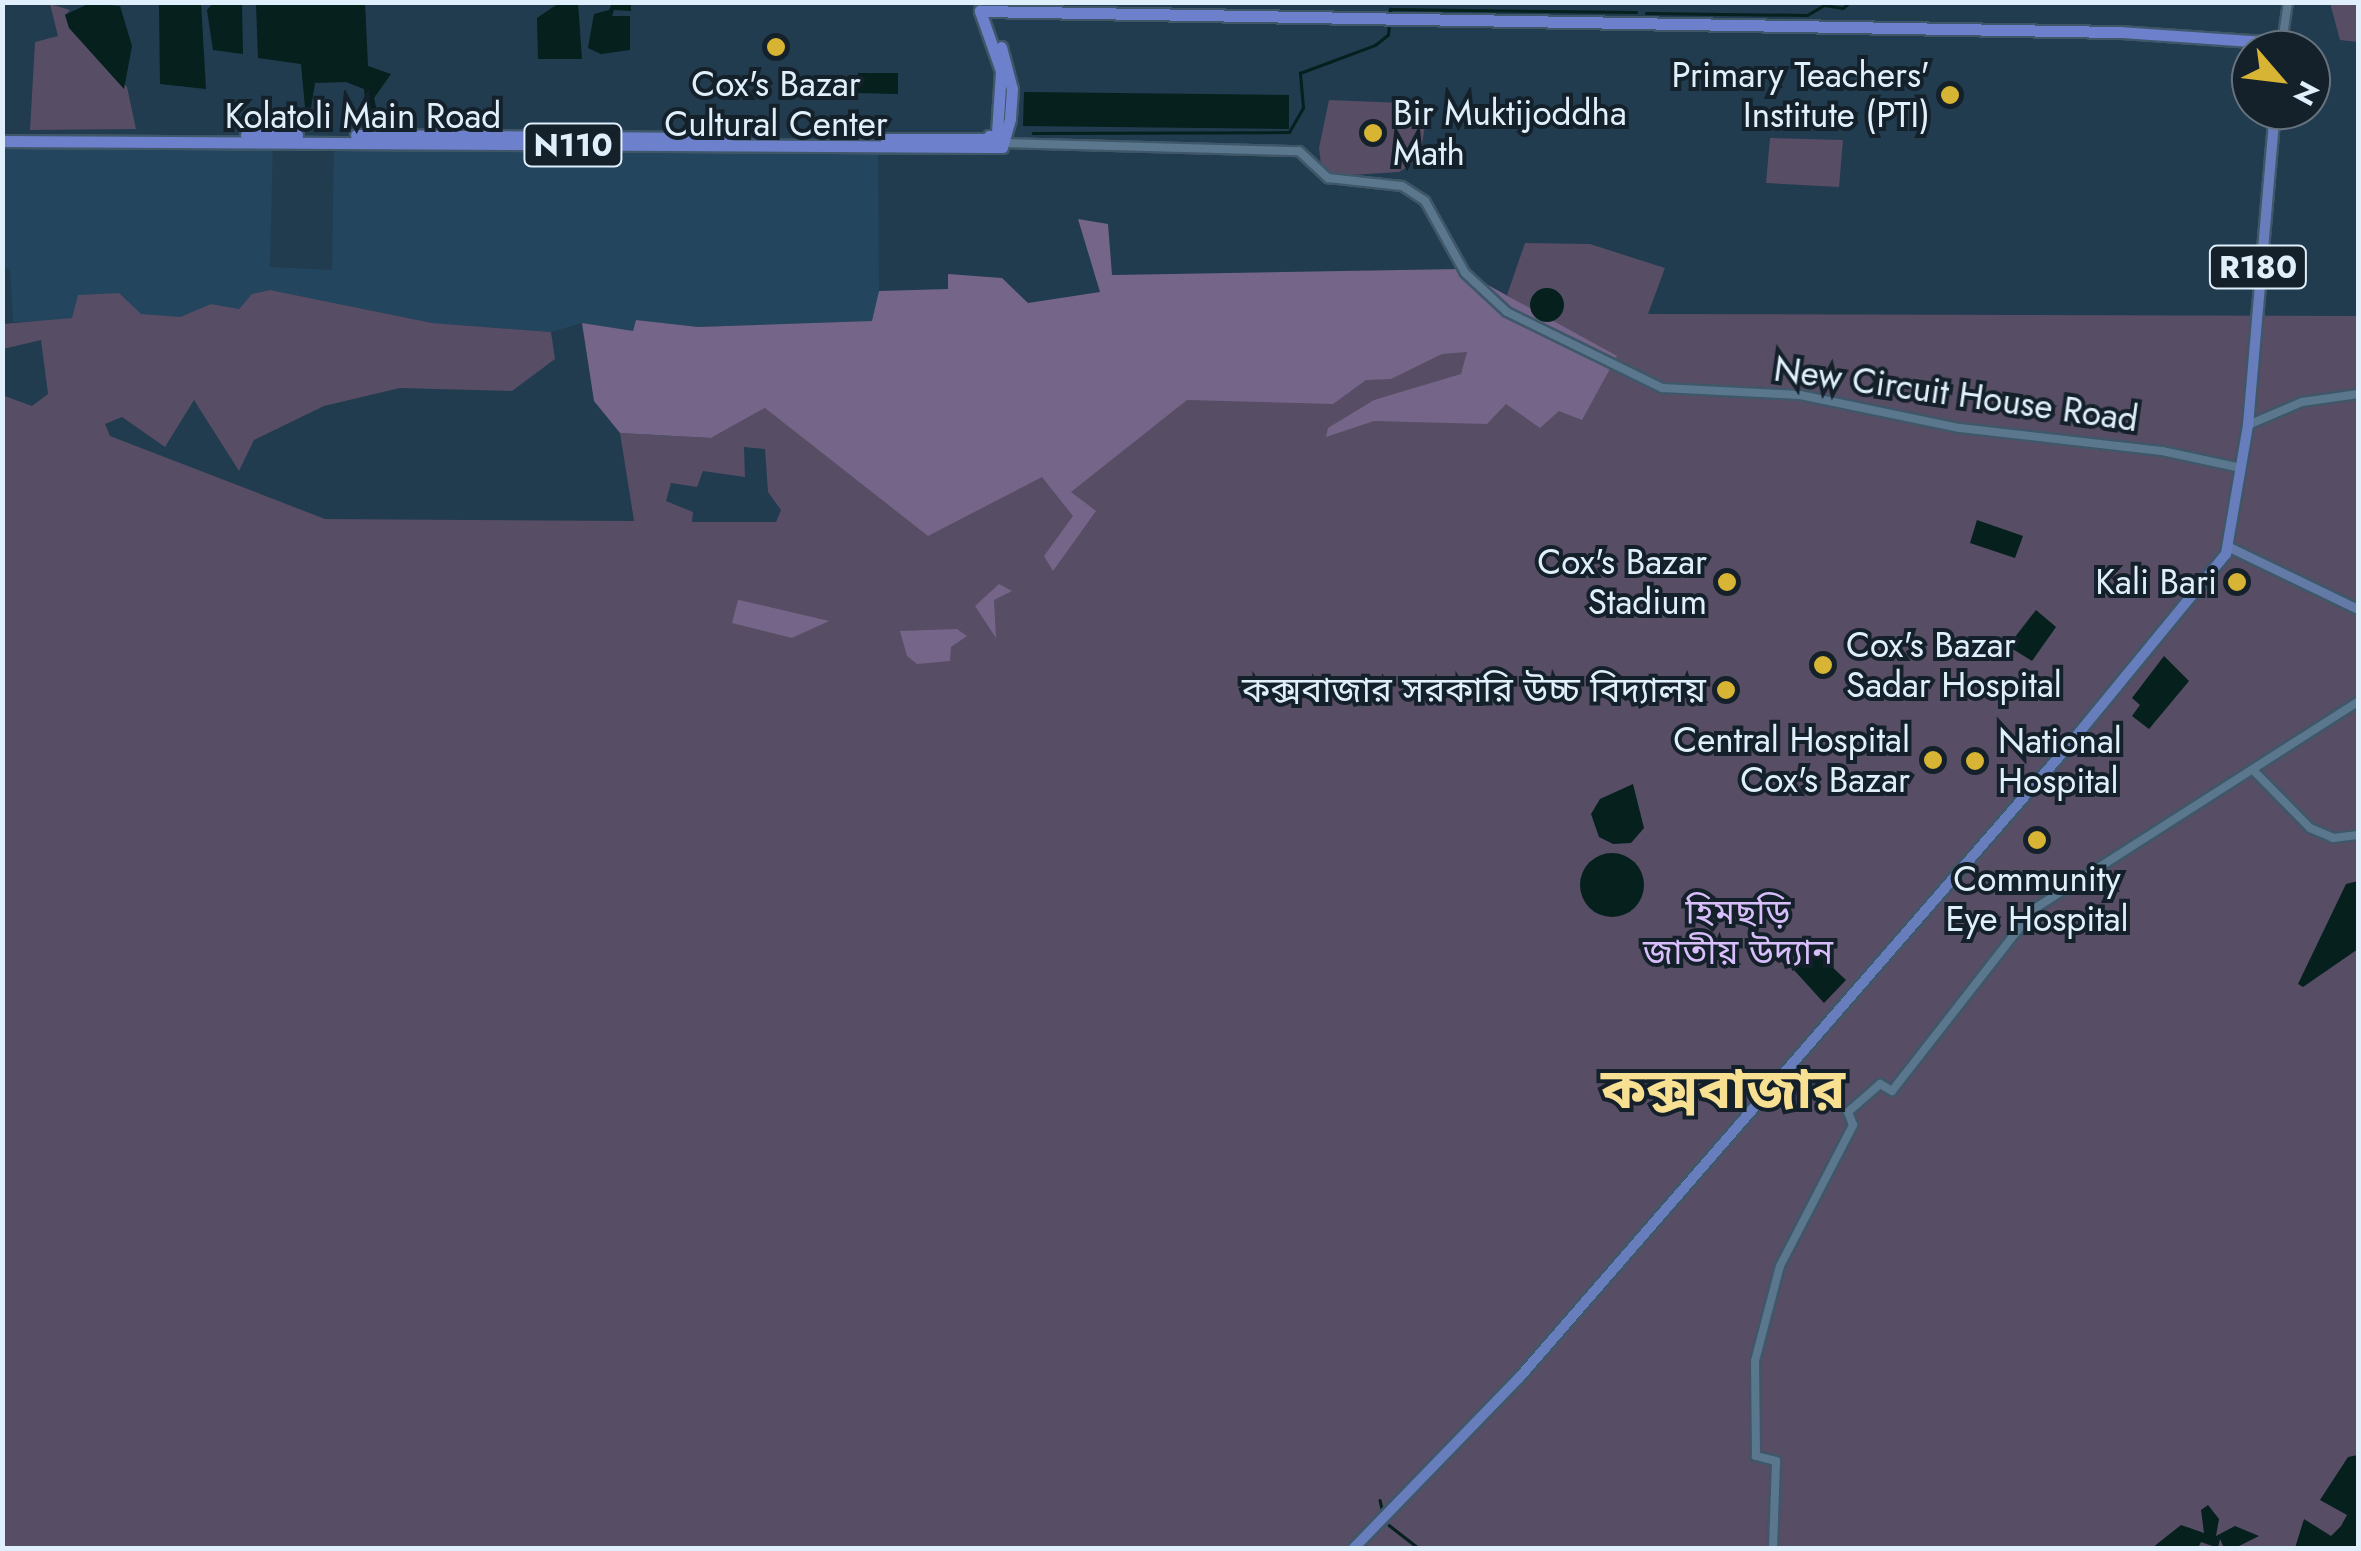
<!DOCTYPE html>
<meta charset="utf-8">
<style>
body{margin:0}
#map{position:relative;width:2361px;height:1551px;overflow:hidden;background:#213b4f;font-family:Jost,"Noto Sans Bengali",sans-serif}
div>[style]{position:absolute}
.built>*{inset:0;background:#24455e}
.green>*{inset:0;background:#574d65}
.forest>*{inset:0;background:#756689}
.water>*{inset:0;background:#05201d}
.round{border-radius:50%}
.stream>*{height:2.5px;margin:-1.25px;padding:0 1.25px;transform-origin:1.25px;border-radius:1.25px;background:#05201d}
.roads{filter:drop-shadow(2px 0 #3f5768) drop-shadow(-2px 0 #3f5768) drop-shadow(0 2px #3f5768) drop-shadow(0 -2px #3f5768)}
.tertiary>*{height:8px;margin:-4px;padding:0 4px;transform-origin:4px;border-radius:4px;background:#5b778e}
.secondary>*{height:9px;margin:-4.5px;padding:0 4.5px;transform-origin:4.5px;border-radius:4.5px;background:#627aa5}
.primary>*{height:10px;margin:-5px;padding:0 5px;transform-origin:5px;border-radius:5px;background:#687ebc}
.trunk>*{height:11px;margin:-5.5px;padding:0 5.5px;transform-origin:5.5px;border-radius:5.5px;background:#6c80cb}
.dots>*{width:28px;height:28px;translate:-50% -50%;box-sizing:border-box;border:5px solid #15212a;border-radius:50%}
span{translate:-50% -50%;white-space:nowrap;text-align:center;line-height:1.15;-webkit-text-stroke:8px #15212a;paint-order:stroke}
.shield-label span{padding:2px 8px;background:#15212a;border:2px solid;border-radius:8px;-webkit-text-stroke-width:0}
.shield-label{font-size:32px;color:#e0effc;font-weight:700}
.poi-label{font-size:35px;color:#e0effc}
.right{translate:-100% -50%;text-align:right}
.left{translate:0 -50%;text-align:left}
.street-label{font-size:35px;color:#e0effc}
.park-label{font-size:35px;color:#d8befb}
.town-label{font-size:55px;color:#f8e093;font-weight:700}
.frame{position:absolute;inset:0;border:5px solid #e0effc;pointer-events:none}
.north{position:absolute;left:2231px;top:30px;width:100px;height:100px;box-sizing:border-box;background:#15212a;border:2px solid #66737e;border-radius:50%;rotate:118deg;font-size:28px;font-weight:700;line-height:40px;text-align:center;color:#e0effc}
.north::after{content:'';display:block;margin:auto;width:35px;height:45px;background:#d7b434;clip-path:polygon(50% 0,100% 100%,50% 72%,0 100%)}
</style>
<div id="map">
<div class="built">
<i style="clip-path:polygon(3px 139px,273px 141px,270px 267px,332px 270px,334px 142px,878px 146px,879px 291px,873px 321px,698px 327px,636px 320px,633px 332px,582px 323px,551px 332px,432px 323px,270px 290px,252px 294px,239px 309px,211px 304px,180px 317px,13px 322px,10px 269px,3px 268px)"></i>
</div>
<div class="green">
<i style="clip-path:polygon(2330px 3px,2358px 3px,2358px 42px,2340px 40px)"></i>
<i style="clip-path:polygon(50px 4px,70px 10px,65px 15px,127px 87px,136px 129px,30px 130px,35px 42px,58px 36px)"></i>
<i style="clip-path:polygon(1329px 100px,1428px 104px,1420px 159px,1399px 172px,1335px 176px,1321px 165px,1319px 148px)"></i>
<i style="clip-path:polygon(1770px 138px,1843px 140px,1839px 187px,1766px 183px)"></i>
<i style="clip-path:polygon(evenodd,1525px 243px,1590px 244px,1665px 268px,1648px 314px,2358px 316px,2358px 1548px,3px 1548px,2px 395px,32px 406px,48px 394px,41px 340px,3px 349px,3px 324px,72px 318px,78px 295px,119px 293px,141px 314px,180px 317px,211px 304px,239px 309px,252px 294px,270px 290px,432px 323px,551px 332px,555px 359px,512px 391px,400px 388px,324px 406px,254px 440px,239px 471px,194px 400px,165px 447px,122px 417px,105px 424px,110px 436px,325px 519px,634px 521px,620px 433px,711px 438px,765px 408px,1161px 326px,1536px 316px,1507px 295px,1525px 243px,744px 447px,765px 449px,768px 492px,781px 510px,776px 522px,692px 522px,693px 512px,666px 501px,671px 483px,697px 487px,703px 471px,745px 477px,744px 447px)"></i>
</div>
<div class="forest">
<i style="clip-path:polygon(1078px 219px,1108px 224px,1112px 275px,1459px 269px,1617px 356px,1582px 420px,1559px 411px,1540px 428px,1506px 404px,1487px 424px,1374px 421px,1326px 437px,1328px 428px,1374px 400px,1461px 374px,1467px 352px,1442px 354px,1391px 379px,1366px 380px,1333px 404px,1187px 400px,1071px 492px,1096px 511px,1053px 571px,1044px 556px,1073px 516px,1042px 477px,928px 536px,765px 408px,711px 438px,620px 433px,594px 401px,582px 323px,633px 331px,636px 320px,698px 327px,872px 321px,879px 291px,948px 289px,948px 274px,1002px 278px,1028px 303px,1100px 292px)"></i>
<i style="clip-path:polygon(999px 584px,1012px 591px,994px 600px,996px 638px,975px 606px)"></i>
<i style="clip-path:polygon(738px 600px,739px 600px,829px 621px,792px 638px,732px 623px)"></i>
<i style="clip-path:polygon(957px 629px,967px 636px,951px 647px,950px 661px,917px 664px,907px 656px,900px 631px)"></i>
</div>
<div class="water">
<i style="clip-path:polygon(214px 2px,242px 3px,243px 54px,213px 50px,207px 10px)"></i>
<i style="clip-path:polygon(90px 3px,120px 6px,132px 46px,124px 89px,69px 28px,65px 15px)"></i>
<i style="clip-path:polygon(159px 3px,201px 3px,206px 89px,160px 84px)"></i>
<i style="clip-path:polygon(256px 3px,365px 3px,368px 66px,391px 74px,374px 98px,379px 120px,367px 117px,364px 89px,346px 82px,315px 83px,311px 108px,305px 107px,301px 64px,258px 58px)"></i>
<i style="clip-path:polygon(559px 3px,578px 3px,582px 59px,538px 59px,537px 18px)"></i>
<i style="clip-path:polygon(612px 3px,631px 3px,631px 11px,614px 10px,612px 16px,630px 16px,630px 50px,601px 54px,588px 48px,594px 14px,609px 10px)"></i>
<i style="clip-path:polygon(858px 73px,898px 73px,898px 94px,858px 93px)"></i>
<i style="clip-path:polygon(1024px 92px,1289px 95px,1289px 129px,1023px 126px)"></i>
<i class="round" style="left:1530px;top:288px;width:34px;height:34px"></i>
<i style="clip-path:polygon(1977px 520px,2023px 536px,2015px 558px,1970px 543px)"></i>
<i style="clip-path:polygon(2036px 610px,2056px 627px,2032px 661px,2008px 646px)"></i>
<i style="clip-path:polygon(2164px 656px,2189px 681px,2149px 729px,2132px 716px,2140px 705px,2132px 698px)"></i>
<i style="clip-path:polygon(1633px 784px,1644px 828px,1631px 843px,1613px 844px,1599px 837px,1591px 814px,1600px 799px)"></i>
<i class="round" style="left:1580px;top:853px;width:64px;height:64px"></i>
<i style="clip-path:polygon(2358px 881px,2358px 949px,2303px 987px,2298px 984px,2346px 884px)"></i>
<i style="clip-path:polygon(1812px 948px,1846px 980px,1824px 1003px,1793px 969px)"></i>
<i style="clip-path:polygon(2358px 1455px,2358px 1548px,2295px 1548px,2304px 1519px,2331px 1536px,2341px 1526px,2347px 1515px,2320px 1500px,2348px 1457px)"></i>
<i style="clip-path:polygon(2208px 1505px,2219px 1519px,2216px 1536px,2235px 1526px,2259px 1536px,2235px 1548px,2224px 1548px,2220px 1539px,2218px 1548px,2201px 1542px,2198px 1548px,2152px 1548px,2181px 1525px,2204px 1533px,2201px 1510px)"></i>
</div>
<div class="stream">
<i style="left:1646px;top:13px;width:161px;rotate:0.7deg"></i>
<i style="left:1807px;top:15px;width:20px;rotate:-30deg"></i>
<i style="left:1824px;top:5px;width:19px;rotate:9deg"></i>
<i style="left:1843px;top:8px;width:9px;rotate:-41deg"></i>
<i style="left:1389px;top:16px;width:7px;rotate:-82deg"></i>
<i style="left:1390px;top:9px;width:246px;rotate:0.7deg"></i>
<i style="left:1033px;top:133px;width:256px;rotate:-0.2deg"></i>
<i style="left:1289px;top:132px;width:28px;rotate:-60deg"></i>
<i style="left:1303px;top:108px;width:35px;rotate:-95deg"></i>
<i style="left:1300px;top:73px;width:80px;rotate:-20.5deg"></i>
<i style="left:1375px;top:45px;width:16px;rotate:-38deg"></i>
<i style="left:1388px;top:35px;width:11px;rotate:-85deg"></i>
<i style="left:1380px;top:1500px;width:13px;rotate:77deg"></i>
<i style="left:1389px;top:1525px;width:37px;rotate:38deg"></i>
</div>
<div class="roads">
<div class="tertiary">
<i style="left:2282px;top:43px;width:41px;rotate:-81.7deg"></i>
<i style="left:1004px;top:143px;width:295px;rotate:1.6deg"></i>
<i style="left:1299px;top:151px;width:40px;rotate:43deg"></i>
<i style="left:1328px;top:178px;width:74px;rotate:6.2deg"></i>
<i style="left:1402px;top:186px;width:27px;rotate:33deg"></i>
<i style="left:1425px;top:201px;width:82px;rotate:60.9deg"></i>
<i style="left:1465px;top:273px;width:57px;rotate:42.9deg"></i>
<i style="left:1507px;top:312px;width:173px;rotate:26.1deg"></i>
<i style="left:1662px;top:388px;width:138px;rotate:2.9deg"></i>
<i style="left:1800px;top:395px;width:163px;rotate:11.7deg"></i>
<i style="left:1960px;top:428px;width:203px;rotate:6.5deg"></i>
<i style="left:2162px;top:451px;width:81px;rotate:12.1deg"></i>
<i style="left:2248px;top:425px;width:59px;rotate:-23.1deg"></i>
<i style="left:2302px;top:402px;width:57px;rotate:-8.1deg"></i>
<i style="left:2254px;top:771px;width:80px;rotate:45.5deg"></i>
<i style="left:2310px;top:828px;width:25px;rotate:23deg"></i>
<i style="left:2333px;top:838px;width:25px;rotate:-7deg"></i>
<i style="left:1773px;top:1548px;width:87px;rotate:-88deg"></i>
<i style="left:1776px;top:1461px;width:21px;rotate:-166deg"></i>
<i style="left:1756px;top:1456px;width:95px;rotate:-90.6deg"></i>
<i style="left:1755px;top:1361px;width:98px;rotate:-75.3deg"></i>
<i style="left:1780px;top:1266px;width:159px;rotate:-62.6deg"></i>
<i style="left:1853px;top:1125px;width:14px;rotate:-111deg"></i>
<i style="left:1848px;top:1112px;width:43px;rotate:-41.2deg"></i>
<i style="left:1880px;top:1084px;width:14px;rotate:30deg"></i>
<i style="left:1892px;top:1091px;width:231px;rotate:-52deg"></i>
<i style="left:2034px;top:909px;width:384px;rotate:-32.6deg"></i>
</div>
<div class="secondary">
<i style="left:2229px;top:547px;width:143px;rotate:25.7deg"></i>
</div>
<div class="primary">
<i style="left:1354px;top:1548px;width:237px;rotate:-45.9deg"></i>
<i style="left:1519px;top:1378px;width:831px;rotate:-49deg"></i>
<i style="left:2064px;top:751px;width:255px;rotate:-50.6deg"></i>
<i style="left:2226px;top:554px;width:131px;rotate:-80.3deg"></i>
<i style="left:2248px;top:425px;width:316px;rotate:-85.1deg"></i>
</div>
<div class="trunk">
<i style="left:1001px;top:47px;width:43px;rotate:75.3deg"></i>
<i style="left:1012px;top:89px;width:30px;rotate:94deg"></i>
<i style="left:1010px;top:119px;width:29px;rotate:106deg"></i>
<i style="left:1002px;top:147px;width:14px;rotate:180deg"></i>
<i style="left:988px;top:147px;width:11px;rotate:-85deg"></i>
<i style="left:989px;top:136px;width:14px;rotate:12deg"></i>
<i style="left:997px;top:133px;width:62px;rotate:-86.3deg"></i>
<i style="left:1001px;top:71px;width:64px;rotate:-109.3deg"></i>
<i style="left:980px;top:11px;width:1140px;rotate:1.06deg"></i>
<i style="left:2120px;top:32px;width:162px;rotate:3.9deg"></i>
<i style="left:246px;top:135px;width:51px"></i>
<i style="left:356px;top:135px;width:371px;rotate:0.5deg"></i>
<i style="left:886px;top:139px;width:101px"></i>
<i style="left:2px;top:141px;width:986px;rotate:0.35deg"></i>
</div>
</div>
<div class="dots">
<i style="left:776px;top:47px;background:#d7b434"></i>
<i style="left:1950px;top:95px;background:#d7b434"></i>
<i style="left:1373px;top:133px;background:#d7b434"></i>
<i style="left:1727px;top:582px;background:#d7b434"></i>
<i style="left:2237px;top:582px;background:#d7b434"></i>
<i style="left:1823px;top:665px;background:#d7b434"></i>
<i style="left:1726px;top:690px;background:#d7b434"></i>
<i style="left:1933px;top:760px;background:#d7b434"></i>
<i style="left:1975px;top:761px;background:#d7b434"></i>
<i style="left:2037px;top:840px;background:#d7b434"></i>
</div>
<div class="shield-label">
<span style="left:573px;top:145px">N110</span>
<span style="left:2258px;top:267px">R180</span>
</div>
<div class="poi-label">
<span class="right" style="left:1930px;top:95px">Primary Teachers'<br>Institute (PTI)</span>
<span style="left:776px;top:104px">Cox's Bazar<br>Cultural Center</span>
<span class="left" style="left:1393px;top:133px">Bir Muktijoddha<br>Math</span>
<span class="right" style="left:1707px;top:582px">Cox's Bazar<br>Stadium</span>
<span class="right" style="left:2217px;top:582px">Kali Bari</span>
<span class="left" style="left:1846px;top:665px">Cox's Bazar<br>Sadar Hospital</span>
<span class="right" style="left:1706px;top:690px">কক্সবাজার সরকারি উচ্চ বিদ্যালয়</span>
<span class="right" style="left:1910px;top:760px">Central Hospital<br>Cox's Bazar</span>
<span class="left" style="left:1998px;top:761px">National<br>Hospital</span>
<span style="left:2037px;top:899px">Community<br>Eye Hospital</span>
</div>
<div class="street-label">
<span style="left:363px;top:116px">Kolatoli Main Road</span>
<span style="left:1956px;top:394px;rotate:8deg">New Circuit House Road</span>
</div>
<div class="park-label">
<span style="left:1738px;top:932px">হিমছড়ি<br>জাতীয় উদ্যান</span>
</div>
<div class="town-label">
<span style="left:1723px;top:1090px">কক্সবাজার</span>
</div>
<div class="frame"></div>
<div class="north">N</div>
</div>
